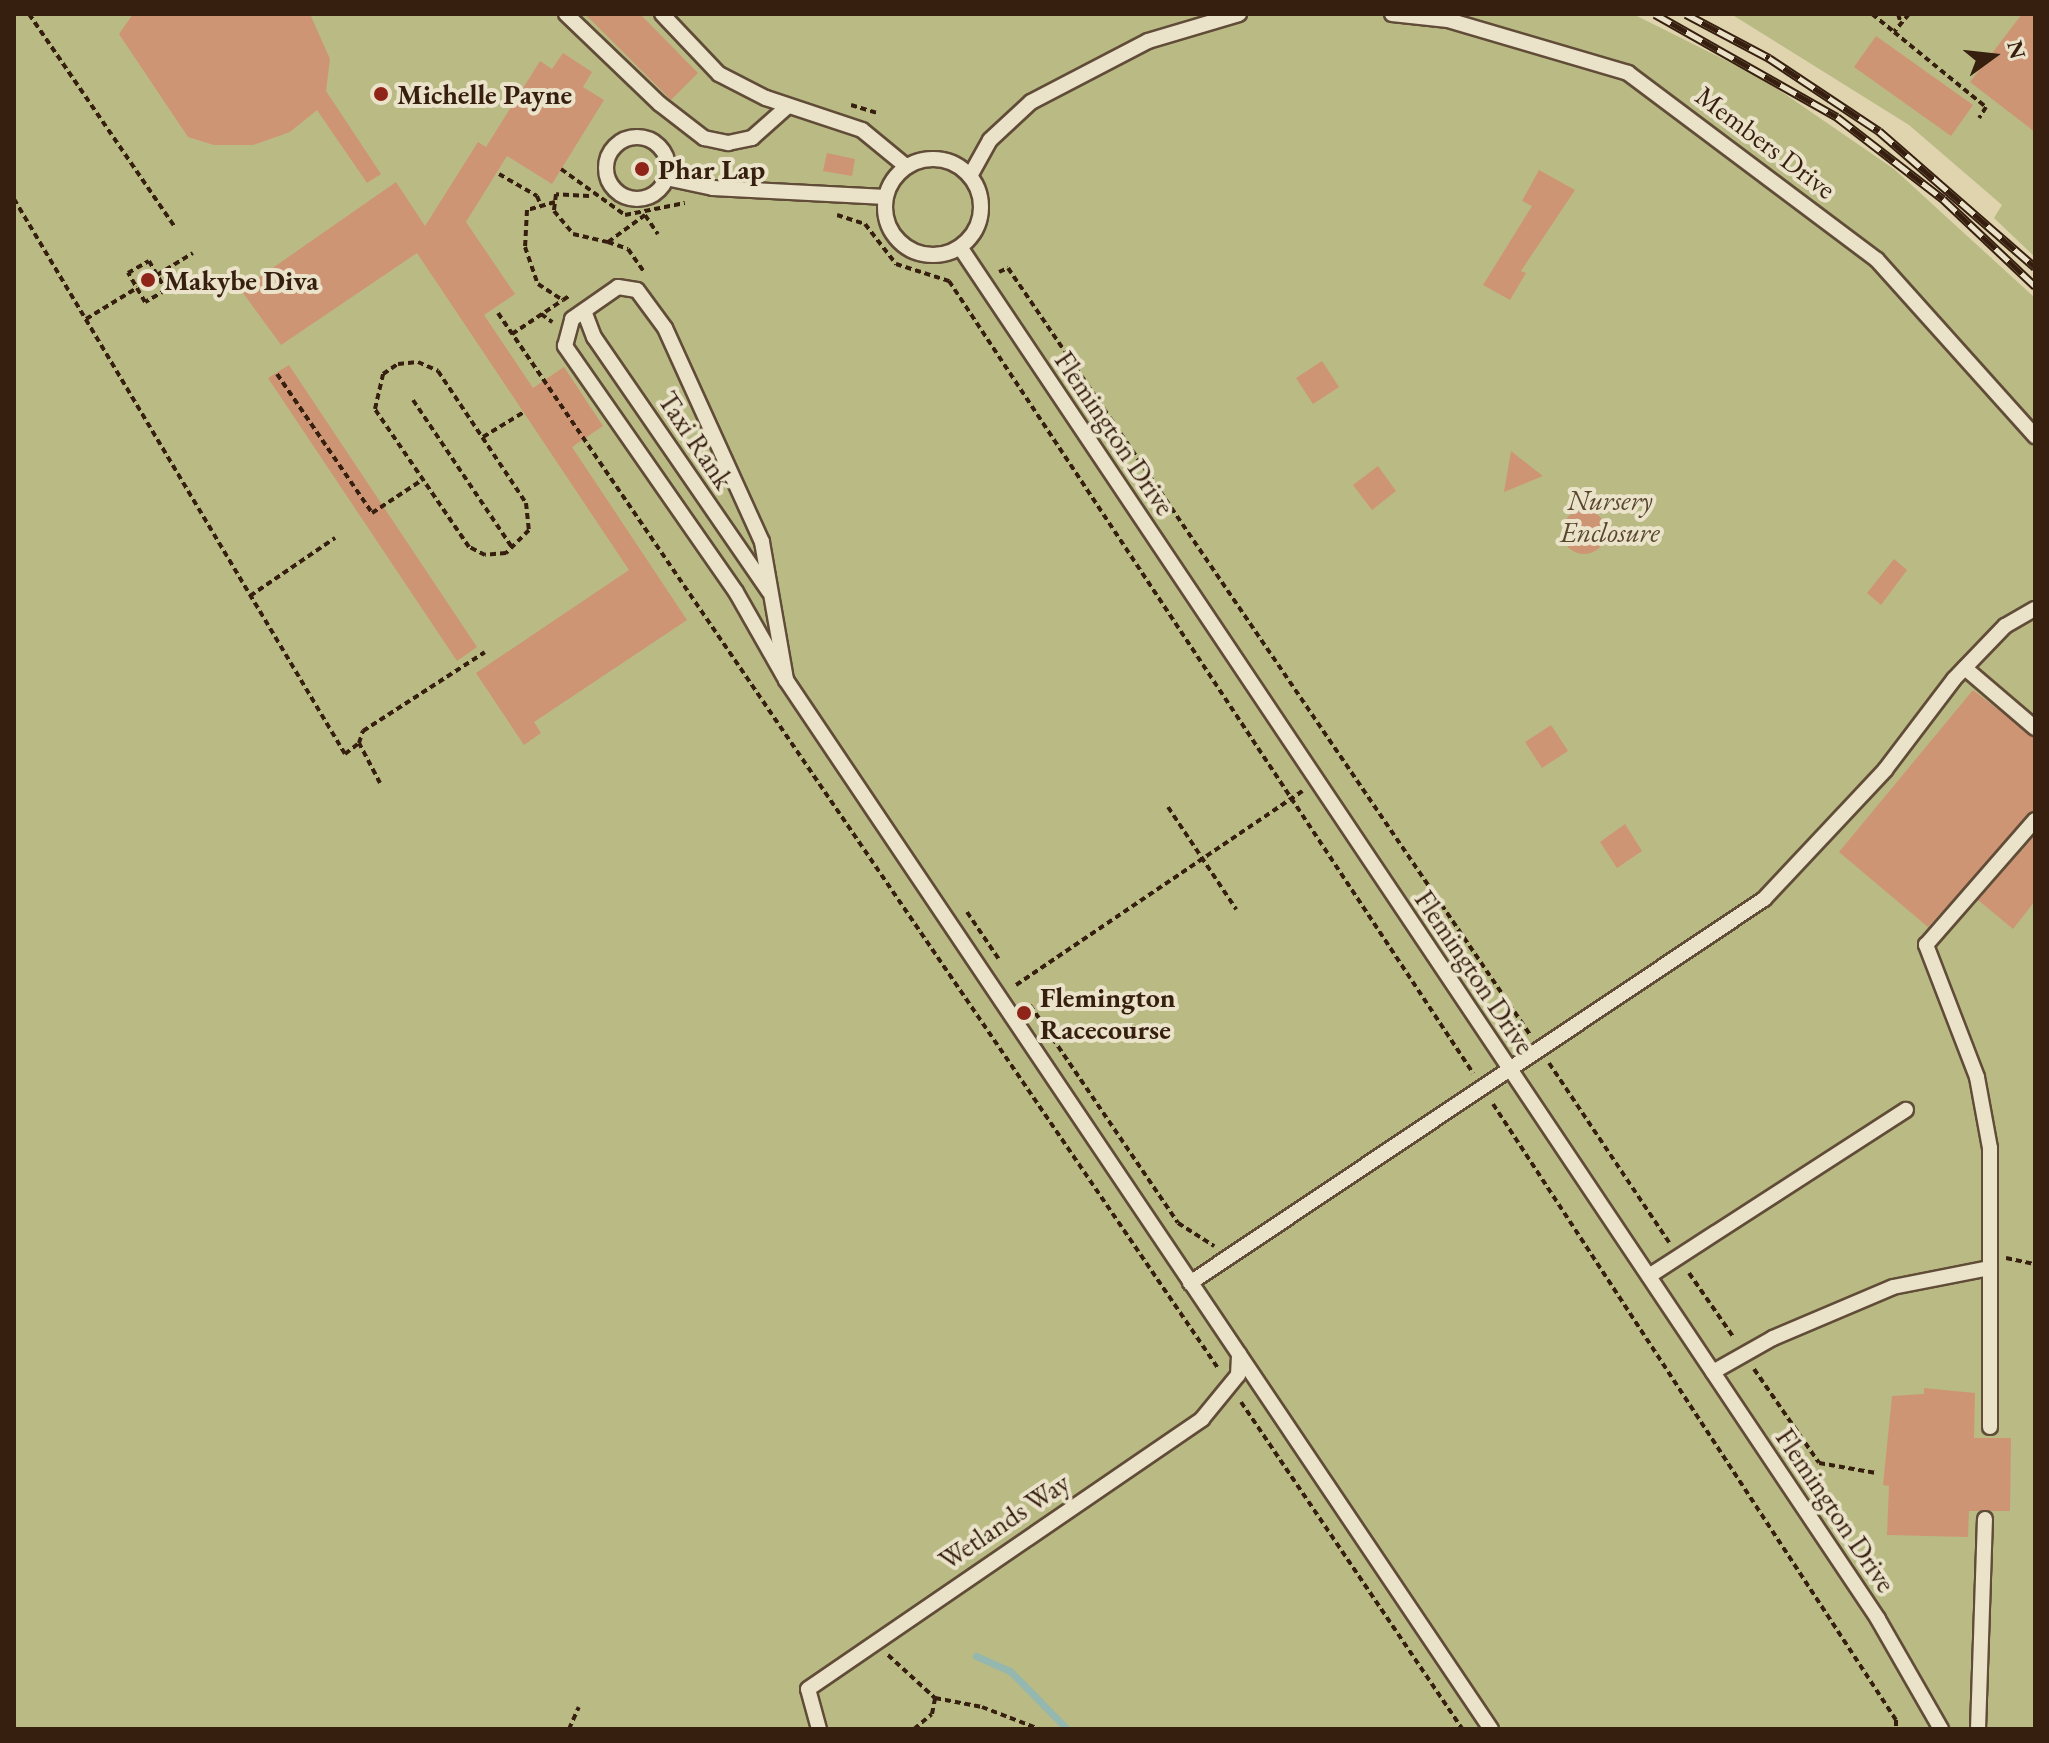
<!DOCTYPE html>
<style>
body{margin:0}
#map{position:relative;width:2049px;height:1743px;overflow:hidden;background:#dfd4ae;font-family:"EB Garamond",serif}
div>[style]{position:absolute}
.green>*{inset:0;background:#baba85}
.stream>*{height:7px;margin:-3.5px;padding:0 3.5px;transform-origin:3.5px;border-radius:3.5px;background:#94b7af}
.building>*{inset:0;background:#ce9575}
.round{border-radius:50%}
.path>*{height:4px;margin-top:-2px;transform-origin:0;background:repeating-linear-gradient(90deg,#371f10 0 6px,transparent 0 10px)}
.roads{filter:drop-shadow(2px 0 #614c38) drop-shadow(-2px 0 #614c38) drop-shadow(0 2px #614c38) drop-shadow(0 -2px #614c38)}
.lane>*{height:14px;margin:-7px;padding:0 7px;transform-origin:7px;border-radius:7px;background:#eae3ca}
.lane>.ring{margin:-7px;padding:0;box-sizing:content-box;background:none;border:14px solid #eae3ca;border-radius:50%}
.rail>*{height:9px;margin-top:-4.5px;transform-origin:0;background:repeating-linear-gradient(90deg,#eae3ca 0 18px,#371f10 0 36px);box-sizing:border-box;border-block:2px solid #371f10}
.dots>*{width:22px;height:22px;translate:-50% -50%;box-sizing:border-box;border:4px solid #eae3ca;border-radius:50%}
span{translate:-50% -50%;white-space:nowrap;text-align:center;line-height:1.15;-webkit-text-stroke:8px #eae3ca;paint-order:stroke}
.poi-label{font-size:28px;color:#371f10;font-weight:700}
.left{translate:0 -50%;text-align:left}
.street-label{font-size:28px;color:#371f10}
.park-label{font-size:28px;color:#58462d;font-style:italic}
.frame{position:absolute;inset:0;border:16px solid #371f10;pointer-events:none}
.north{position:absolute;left:1953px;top:16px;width:80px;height:80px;-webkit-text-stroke:6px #eae3ca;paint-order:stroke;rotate:75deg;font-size:22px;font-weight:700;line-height:32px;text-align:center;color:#371f10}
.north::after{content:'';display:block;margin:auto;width:28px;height:36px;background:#371f10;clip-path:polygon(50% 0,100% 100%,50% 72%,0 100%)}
</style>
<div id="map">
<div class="green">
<i style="clip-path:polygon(14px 14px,1633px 14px,1763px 79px,1894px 169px,2035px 298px,2035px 1729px,14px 1729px)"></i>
<i style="clip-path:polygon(1731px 14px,2035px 14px,2035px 257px,1994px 218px,2002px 205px,1909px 125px)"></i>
</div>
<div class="stream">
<i style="left:976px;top:1656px;width:37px;rotate:24deg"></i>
<i style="left:1010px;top:1671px;width:81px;rotate:45.5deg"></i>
</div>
<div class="building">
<i style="clip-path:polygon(133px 14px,310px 14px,330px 59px,326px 91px,381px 174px,367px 183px,317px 110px,290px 132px,253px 145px,214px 145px,188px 137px,119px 34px)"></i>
<i style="clip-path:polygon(585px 14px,640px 14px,698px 73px,671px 100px)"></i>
<i style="clip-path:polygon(2022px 14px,2035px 14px,2035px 132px,1970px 82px)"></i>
<i style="clip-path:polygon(1876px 36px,1973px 105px,1951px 136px,1854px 67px)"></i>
<i style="clip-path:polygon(563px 53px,592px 72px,583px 87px,604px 100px,552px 184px,507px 156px,466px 222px,515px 294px,484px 315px,533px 388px,564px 367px,603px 426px,572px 447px,687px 620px,534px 722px,541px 733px,524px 745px,476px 673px,629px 570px,417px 253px,281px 345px,241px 290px,396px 182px,425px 226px,478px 142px,486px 147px,540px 61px,552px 69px)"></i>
<i style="clip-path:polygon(827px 153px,855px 159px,852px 176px,823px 171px)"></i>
<i style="clip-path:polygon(1539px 170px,1575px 190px,1521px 271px,1526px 273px,1510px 300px,1483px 285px,1532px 206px,1522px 201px)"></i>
<i style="clip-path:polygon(1322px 361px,1339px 387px,1313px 404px,1296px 378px)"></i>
<i style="clip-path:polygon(289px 365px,477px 647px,457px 661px,268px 378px)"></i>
<i style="clip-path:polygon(1511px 451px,1543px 476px,1504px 492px)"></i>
<i style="clip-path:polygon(1378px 466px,1396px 491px,1372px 510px,1353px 485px)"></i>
<i class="round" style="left:1562px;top:510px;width:44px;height:44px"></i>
<i style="clip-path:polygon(1894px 559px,1907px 570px,1881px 605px,1867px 593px)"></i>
<i style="clip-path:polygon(1973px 690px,2035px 738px,2035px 810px,1928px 927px,1839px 852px)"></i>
<i style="clip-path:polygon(1551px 725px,1568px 751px,1542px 768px,1525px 742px)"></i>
<i style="clip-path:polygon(1625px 824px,1642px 851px,1617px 868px,1600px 842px)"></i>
<i style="clip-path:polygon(2035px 835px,2035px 901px,2013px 929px,1978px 900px)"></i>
<i style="clip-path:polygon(1924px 1388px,1975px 1393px,1974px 1438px,2011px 1438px,2010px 1511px,1969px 1511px,1968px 1537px,1887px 1535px,1889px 1486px,1883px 1485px,1892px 1396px,1924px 1394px)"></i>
</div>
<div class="path">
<i style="left:29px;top:14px;width:258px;rotate:55.6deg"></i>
<i style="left:1872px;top:14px;width:28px;rotate:39deg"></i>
<i style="left:1898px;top:14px;width:10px;rotate:73deg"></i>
<i style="left:1909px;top:14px;width:23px;rotate:130deg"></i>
<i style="left:1894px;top:32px;width:119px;rotate:39.2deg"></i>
<i style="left:1986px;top:107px;width:13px;rotate:122deg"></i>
<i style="left:851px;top:105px;width:27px;rotate:17deg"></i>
<i style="left:561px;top:169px;width:79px;rotate:35.7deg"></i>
<i style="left:625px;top:215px;width:61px;rotate:-11.3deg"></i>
<i style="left:499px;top:174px;width:44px;rotate:30.1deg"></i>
<i style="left:537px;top:196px;width:11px;rotate:68deg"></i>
<i style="left:589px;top:196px;width:33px;rotate:-177deg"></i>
<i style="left:556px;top:194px;width:17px;rotate:97deg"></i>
<i style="left:554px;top:211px;width:30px;rotate:50deg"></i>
<i style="left:573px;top:234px;width:36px;rotate:13deg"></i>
<i style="left:608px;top:242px;width:46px;rotate:-36.1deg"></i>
<i style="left:645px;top:215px;width:23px;rotate:56deg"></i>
<i style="left:14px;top:199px;width:646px;rotate:59.19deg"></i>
<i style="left:345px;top:754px;width:18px;rotate:-38deg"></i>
<i style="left:555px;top:202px;width:29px;rotate:164deg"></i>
<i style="left:527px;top:210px;width:37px;rotate:93deg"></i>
<i style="left:525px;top:247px;width:39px;rotate:71deg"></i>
<i style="left:538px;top:284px;width:30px;rotate:33deg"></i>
<i style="left:563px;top:300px;width:7px;rotate:-34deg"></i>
<i style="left:837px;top:215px;width:29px;rotate:18deg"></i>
<i style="left:865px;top:224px;width:51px;rotate:52.2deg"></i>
<i style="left:896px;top:264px;width:56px;rotate:17.8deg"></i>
<i style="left:949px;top:281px;width:950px;rotate:56.51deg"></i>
<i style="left:608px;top:242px;width:21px;rotate:19deg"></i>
<i style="left:628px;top:249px;width:28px;rotate:55deg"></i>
<i style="left:149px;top:261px;width:34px;rotate:60deg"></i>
<i style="left:166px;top:290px;width:24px;rotate:150deg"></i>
<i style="left:145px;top:302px;width:34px;rotate:-120deg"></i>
<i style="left:128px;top:273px;width:24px;rotate:-30deg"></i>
<i style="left:999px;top:272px;width:10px;rotate:-24deg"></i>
<i style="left:1008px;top:268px;width:929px;rotate:55.75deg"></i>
<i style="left:157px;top:275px;width:42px;rotate:-31.4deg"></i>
<i style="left:498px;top:313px;width:1277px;rotate:55.69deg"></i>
<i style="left:541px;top:314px;width:14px;rotate:36deg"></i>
<i style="left:86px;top:319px;width:60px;rotate:-31.3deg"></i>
<i style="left:512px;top:334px;width:61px;rotate:-33.7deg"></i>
<i style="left:418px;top:362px;width:22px;rotate:24deg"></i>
<i style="left:438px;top:371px;width:159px;rotate:56.3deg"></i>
<i style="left:526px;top:503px;width:27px;rotate:84deg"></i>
<i style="left:529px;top:530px;width:33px;rotate:135deg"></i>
<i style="left:506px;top:553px;width:21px;rotate:175deg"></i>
<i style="left:485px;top:555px;width:18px;rotate:-153deg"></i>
<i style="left:469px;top:547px;width:167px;rotate:-124.3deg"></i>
<i style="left:375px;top:409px;width:36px;rotate:-77deg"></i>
<i style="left:383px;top:374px;width:18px;rotate:-34deg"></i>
<i style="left:398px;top:364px;width:20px;rotate:-6deg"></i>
<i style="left:277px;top:374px;width:168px;rotate:55.6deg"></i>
<i style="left:372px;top:513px;width:60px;rotate:-33.4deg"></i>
<i style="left:413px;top:400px;width:179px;rotate:56.1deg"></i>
<i style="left:483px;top:437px;width:48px;rotate:-31.4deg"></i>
<i style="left:250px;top:596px;width:103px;rotate:-34.3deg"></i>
<i style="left:380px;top:783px;width:45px;rotate:-117.7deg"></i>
<i style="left:359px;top:743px;width:13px;rotate:-72deg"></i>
<i style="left:363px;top:731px;width:145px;rotate:-32.9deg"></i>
<i style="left:1168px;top:807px;width:123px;rotate:56.3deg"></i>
<i style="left:967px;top:912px;width:59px;rotate:56deg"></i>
<i style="left:1016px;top:985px;width:346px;rotate:-34.1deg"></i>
<i style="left:1030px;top:1005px;width:263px;rotate:55.8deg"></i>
<i style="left:1178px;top:1223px;width:43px;rotate:32.6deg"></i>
<i style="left:1549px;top:1063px;width:216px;rotate:56.2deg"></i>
<i style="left:1493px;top:1104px;width:736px;rotate:56.81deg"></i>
<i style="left:1896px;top:1720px;width:9px;rotate:90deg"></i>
<i style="left:2006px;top:1258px;width:30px;rotate:12deg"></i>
<i style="left:1689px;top:1273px;width:79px;rotate:55.3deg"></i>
<i style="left:1754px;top:1369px;width:114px;rotate:55.3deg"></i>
<i style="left:1819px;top:1463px;width:58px;rotate:10deg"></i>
<i style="left:1241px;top:1402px;width:395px;rotate:55.9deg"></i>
<i style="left:888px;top:1655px;width:64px;rotate:42.5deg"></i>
<i style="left:935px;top:1698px;width:48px;rotate:10.8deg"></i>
<i style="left:982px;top:1707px;width:61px;rotate:21.1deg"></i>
<i style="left:569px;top:1729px;width:24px;rotate:-66deg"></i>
<i style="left:914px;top:1729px;width:23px;rotate:-40deg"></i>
<i style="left:932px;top:1714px;width:16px;rotate:-79deg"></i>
</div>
<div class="roads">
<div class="lane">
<i style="left:566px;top:14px;width:130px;rotate:43.8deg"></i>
<i style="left:660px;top:104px;width:56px;rotate:37.7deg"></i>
<i style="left:704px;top:138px;width:25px;rotate:12deg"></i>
<i style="left:728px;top:143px;width:25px;rotate:-12deg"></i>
<i style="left:752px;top:138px;width:48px;rotate:-41.6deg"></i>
<i style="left:662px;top:14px;width:83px;rotate:46.5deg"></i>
<i style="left:719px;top:74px;width:53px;rotate:27.1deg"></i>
<i style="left:766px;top:98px;width:101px;rotate:18.4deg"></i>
<i style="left:862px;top:130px;width:58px;rotate:39.4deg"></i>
<i style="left:1392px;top:14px;width:56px;rotate:6.1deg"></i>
<i style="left:1448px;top:20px;width:188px;rotate:16.4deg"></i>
<i style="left:1628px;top:73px;width:311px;rotate:36.9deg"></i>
<i style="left:1877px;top:260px;width:237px;rotate:48.1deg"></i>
<i class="ring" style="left:606px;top:137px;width:48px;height:48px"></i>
<i class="ring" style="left:885px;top:159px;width:82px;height:82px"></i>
<i style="left:970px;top:176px;width:41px;rotate:-60.9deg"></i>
<i style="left:990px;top:140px;width:56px;rotate:-42.8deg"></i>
<i style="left:1031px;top:102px;width:132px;rotate:-27.5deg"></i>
<i style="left:1148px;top:41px;width:95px;rotate:-16.5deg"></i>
<i style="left:666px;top:178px;width:48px;rotate:12deg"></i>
<i style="left:713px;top:188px;width:173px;rotate:3deg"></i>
<i style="left:960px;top:247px;width:1651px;rotate:56.21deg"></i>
<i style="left:1878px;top:1619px;width:127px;rotate:60.2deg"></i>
<i style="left:584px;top:311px;width:28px;rotate:69deg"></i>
<i style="left:594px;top:337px;width:309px;rotate:55.5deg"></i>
<i style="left:1965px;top:668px;width:92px;rotate:40.6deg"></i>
<i style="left:786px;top:680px;width:101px;rotate:-119.6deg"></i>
<i style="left:736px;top:592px;width:300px;rotate:-124.8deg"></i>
<i style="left:565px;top:346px;width:28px;rotate:-75deg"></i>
<i style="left:572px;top:319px;width:56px;rotate:-34.8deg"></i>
<i style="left:618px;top:287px;width:19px;rotate:9deg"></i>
<i style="left:637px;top:290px;width:47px;rotate:53.6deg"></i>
<i style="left:665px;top:328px;width:235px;rotate:65.6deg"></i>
<i style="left:762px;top:542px;width:140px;rotate:80.1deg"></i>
<i style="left:786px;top:680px;width:1264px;rotate:56.1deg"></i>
<i style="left:1649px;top:1276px;width:306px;rotate:-32.9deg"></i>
<i style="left:1190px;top:1283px;width:691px;rotate:-33.78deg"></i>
<i style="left:1764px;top:899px;width:177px;rotate:-46.8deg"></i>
<i style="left:1885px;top:770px;width:114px;rotate:-52.8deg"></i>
<i style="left:1954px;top:679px;width:74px;rotate:-46.1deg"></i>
<i style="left:2005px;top:626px;width:34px;rotate:-30deg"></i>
<i style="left:1713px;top:1372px;width:69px;rotate:-29.5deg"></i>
<i style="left:1773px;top:1338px;width:130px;rotate:-23deg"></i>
<i style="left:1893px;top:1287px;width:99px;rotate:-11.1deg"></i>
<i style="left:1990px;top:1427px;width:279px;rotate:-90deg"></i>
<i style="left:1990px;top:1148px;width:72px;rotate:-100.4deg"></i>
<i style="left:1977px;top:1077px;width:142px;rotate:-111.1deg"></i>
<i style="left:1926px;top:945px;width:166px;rotate:-48.9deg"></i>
<i style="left:819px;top:1729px;width:41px;rotate:-105.4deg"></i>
<i style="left:808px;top:1689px;width:478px;rotate:-34.4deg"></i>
<i style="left:1202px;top:1419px;width:57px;rotate:-50.7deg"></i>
<i style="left:1238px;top:1375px;width:21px;rotate:-87deg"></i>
<i style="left:1978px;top:1729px;width:210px;rotate:-88.1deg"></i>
</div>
</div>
<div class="rail">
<i style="left:1655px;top:14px;width:209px;rotate:29.5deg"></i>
<i style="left:1837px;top:117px;width:134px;rotate:37.7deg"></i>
<i style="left:1943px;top:199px;width:127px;rotate:43.4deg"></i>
<i style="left:1686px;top:14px;width:94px;rotate:27.9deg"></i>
<i style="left:1769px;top:58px;width:132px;rotate:33.6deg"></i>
<i style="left:1879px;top:131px;width:207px;rotate:41.1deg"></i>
</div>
<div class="dots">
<i style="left:381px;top:94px;background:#8f2418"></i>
<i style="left:642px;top:169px;background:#8f2418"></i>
<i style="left:148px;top:280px;background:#8f2418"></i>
<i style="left:1024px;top:1013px;background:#8f2418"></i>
</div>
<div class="poi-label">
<span class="left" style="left:397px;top:94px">Michelle Payne</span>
<span class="left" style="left:658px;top:169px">Phar Lap</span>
<span class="left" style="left:164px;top:280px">Makybe Diva</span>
<span class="left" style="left:1040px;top:1013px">Flemington<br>Racecourse</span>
</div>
<div class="street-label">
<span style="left:1766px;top:142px;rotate:37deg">Members Drive</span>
<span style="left:1115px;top:433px;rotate:56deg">Flemington Drive</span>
<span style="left:696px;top:440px;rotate:56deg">Taxi Rank</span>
<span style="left:1475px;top:972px;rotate:56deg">Flemington Drive</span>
<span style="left:1836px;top:1510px;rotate:56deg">Flemington Drive</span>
<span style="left:1004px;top:1521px;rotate:-34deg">Wetlands Way</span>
</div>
<div class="park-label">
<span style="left:1610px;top:516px">Nursery<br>Enclosure</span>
</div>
<div class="frame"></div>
<div class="north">N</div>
</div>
